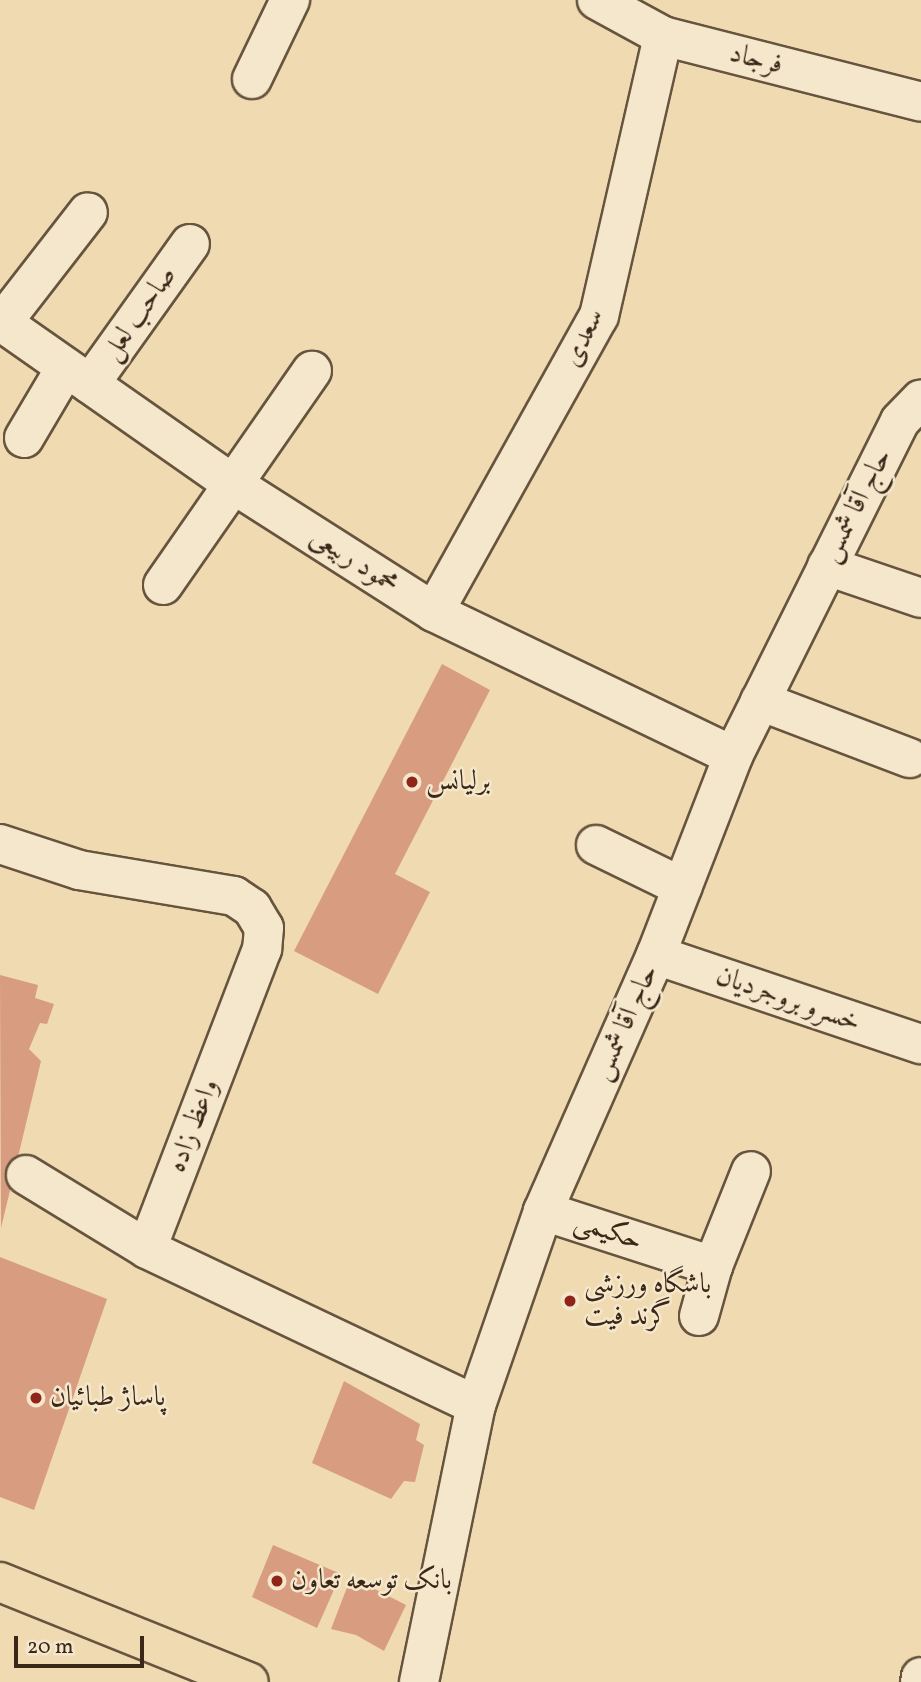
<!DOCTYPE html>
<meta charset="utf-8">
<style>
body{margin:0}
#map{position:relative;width:921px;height:1682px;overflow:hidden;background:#efdab1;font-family:Vollkorn,Amiri,serif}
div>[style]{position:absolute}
.building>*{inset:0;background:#d89d80}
.roads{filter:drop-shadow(2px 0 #67543e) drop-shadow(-2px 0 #67543e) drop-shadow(0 2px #67543e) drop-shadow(0 -2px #67543e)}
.minor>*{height:38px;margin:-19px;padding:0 19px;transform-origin:19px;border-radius:19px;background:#f5e7cc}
.major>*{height:38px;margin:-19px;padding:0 19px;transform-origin:19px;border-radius:19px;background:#efdab1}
.dots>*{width:19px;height:19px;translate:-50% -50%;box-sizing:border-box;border:4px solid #f5e7cc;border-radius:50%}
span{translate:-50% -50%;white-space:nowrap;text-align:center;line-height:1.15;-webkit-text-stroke:5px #f5e7cc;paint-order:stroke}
.street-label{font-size:28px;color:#3a2718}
.poi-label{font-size:28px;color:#3a2718}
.left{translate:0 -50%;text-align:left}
.scale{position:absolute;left:14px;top:1636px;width:130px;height:32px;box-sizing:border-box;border:4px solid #3a2718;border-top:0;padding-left:9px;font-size:21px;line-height:24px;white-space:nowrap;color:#3a2718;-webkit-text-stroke:5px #f5e7cc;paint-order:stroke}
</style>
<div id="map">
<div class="building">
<i style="clip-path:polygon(442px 664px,490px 690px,395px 874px,430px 892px,378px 994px,294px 951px)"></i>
<i style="clip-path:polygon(0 975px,38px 985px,35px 998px,54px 1004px,47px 1024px,40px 1023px,29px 1049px,41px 1061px,1px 1228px)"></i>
<i style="clip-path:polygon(0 1257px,107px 1299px,34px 1510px,0 1497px)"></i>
<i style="clip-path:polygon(344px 1381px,420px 1424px,416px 1440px,424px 1445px,415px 1482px,404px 1481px,391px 1499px,312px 1463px)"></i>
<i style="clip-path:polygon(273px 1545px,341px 1574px,317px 1628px,252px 1597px)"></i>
<i style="clip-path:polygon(351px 1577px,406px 1605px,384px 1651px,356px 1635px,331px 1629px)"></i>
</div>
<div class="roads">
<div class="minor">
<i style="left:597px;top:0;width:75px;rotate:28.6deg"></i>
<i style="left:663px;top:36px;width:266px;rotate:14.3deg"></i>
<i style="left:252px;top:79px;width:88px;rotate:-64.3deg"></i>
<i style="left:0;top:321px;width:284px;rotate:35deg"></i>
<i style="left:233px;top:484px;width:238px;rotate:32.5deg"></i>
<i style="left:434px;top:612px;width:332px;rotate:25.7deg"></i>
<i style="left:2px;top:323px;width:140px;rotate:-52.2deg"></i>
<i style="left:90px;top:384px;width:172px;rotate:-54.5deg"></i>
<i style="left:24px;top:438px;width:82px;rotate:-59.4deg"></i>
<i style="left:827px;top:566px;width:99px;rotate:18.8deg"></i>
<i style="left:163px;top:585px;width:261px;rotate:-55.2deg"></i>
<i style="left:434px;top:612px;width:339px;rotate:-60.9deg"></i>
<i style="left:599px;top:316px;width:287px;rotate:-77.1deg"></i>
<i style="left:760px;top:701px;width:160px;rotate:20.9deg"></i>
<i style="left:0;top:844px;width:83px;rotate:18.2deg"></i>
<i style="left:79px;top:870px;width:157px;rotate:9.5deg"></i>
<i style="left:234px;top:896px;width:22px;rotate:34deg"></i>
<i style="left:252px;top:908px;width:23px;rotate:59deg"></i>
<i style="left:264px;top:928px;width:21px;rotate:95deg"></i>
<i style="left:262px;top:949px;width:321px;rotate:111deg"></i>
<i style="left:147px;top:1249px;width:364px;rotate:25.4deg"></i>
<i style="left:596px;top:845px;width:96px;rotate:26deg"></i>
<i style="left:656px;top:955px;width:280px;rotate:18.6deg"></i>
<i style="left:26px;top:1175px;width:142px;rotate:31.4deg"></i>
<i style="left:543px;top:1211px;width:179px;rotate:17.9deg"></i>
<i style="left:699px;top:1316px;width:52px;rotate:-74.4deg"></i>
<i style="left:713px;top:1266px;width:102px;rotate:-68.2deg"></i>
<i style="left:419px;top:1682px;width:283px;rotate:-78.4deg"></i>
<i style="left:476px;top:1405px;width:205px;rotate:-70.9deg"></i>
<i style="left:543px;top:1211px;width:280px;rotate:-66.2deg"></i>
<i style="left:656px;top:955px;width:213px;rotate:-68.8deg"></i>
<i style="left:733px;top:756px;width:374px;rotate:-63.5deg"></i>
<i style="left:900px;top:421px;width:30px;rotate:-46deg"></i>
<i style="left:920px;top:1682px;width:5px;rotate:-79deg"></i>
</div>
<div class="major">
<i style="left:0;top:1582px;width:268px;rotate:21.9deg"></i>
</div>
</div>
<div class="dots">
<i style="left:412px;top:782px;background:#8f2418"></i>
<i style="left:570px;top:1301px;background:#8f2418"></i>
<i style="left:36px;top:1398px;background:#8f2418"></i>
<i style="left:277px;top:1581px;background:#8f2418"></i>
</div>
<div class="street-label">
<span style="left:756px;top:60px;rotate:14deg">فرجاد</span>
<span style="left:140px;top:314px;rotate:-55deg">صاحب لعل</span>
<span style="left:584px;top:338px;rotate:-64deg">سعدی</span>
<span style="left:857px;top:506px;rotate:-63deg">حاج آقا شمس</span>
<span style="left:354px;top:561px;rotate:33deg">محمود ربیعی</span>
<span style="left:788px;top:1000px;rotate:19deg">خسرو بروجردیان</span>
<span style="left:626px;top:1023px;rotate:-66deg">حاج آقا شمس</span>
<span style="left:194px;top:1126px;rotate:-69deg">واعظ زاده</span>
<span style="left:608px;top:1232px;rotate:18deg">حکیمی</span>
</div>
<div class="poi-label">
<span class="left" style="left:426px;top:782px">برلیانس</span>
<span class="left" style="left:584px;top:1301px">باشگاه ورزشی<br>گرند فیت</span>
<span class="left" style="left:50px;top:1398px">پاساژ طبائیان</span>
<span class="left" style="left:291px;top:1581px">بانک توسعه تعاون</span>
</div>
<div class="scale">20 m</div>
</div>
